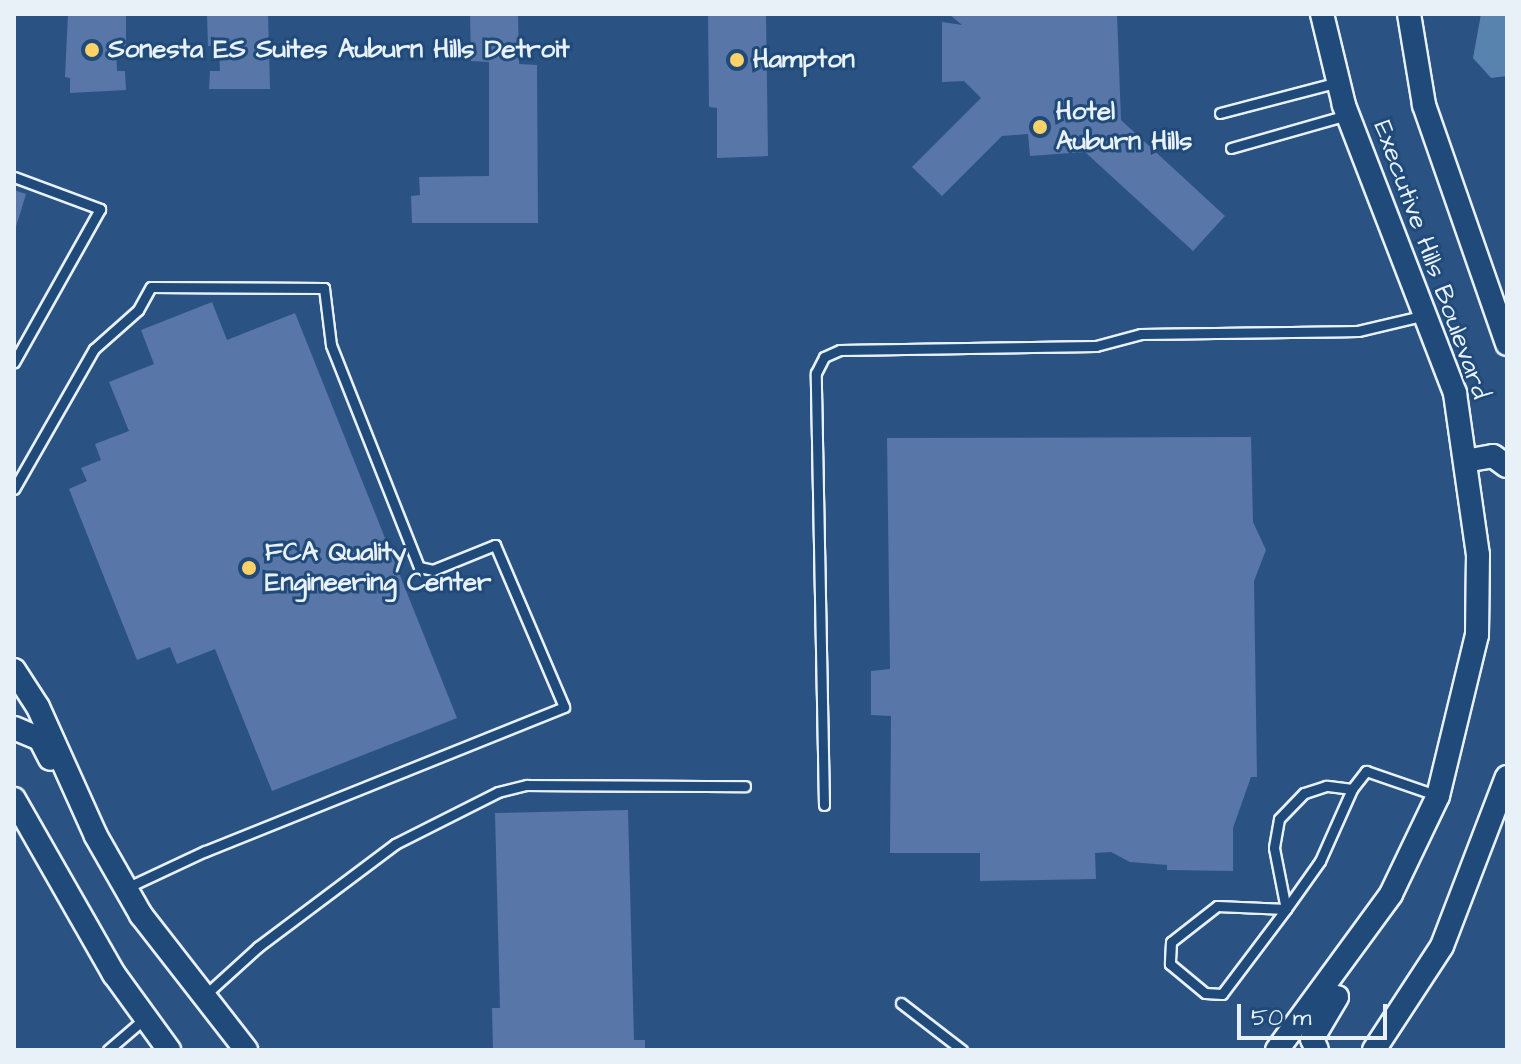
<!DOCTYPE html>
<style>
body{margin:0}
#map{position:relative;width:1521px;height:1064px;overflow:hidden;background:#2a5383;font-family:"Architects Daughter",sans-serif}
div>[style]{position:absolute}
.water>*{inset:0;background:#5883ae}
.building>*{inset:0;background:#5876a7}
.roads{filter:drop-shadow(2px 0 #e8f1f8) drop-shadow(-2px 0 #e8f1f8) drop-shadow(0 2px #e8f1f8) drop-shadow(0 -2px #e8f1f8)}
.service>*{height:9px;margin:-4.5px;padding:0 4.5px;transform-origin:4.5px;border-radius:4.5px;background:#1f4a7a}
.tertiary>*{height:22px;margin:-11px;padding:0 11px;transform-origin:11px;border-radius:11px;background:#1f4a7a}
.dots>*{width:22px;height:22px;translate:-50% -50%;box-sizing:border-box;border:4px solid #1f4a7a;border-radius:50%}
span{translate:-50% -50%;white-space:nowrap;text-align:center;line-height:1.15;-webkit-text-stroke:6px #1f4a7a;paint-order:stroke}
.poi-label{font-size:26px;color:#e8f1f8;font-weight:700}
.left{translate:0 -50%;text-align:left}
.street-label{font-size:26px;color:#e8f1f8}
.frame{position:absolute;inset:0;border:16px solid #e8f1f8;pointer-events:none}
.scale{position:absolute;left:1237px;top:1004px;width:150px;height:36px;box-sizing:border-box;border:4px solid #e8f1f8;border-top:0;padding-left:10px;font-size:24px;line-height:28px;white-space:nowrap;color:#e8f1f8;-webkit-text-stroke:6px #1f4a7a;paint-order:stroke}
</style>
<div id="map">
<div class="water">
<i style="clip-path:polygon(1481px 14px,1507px 14px,1507px 76px,1491px 78px,1473px 58px)"></i>
</div>
<div class="building">
<i style="clip-path:polygon(68px 14px,126px 14px,126px 46px,116px 46px,117px 71px,125px 71px,126px 90px,70px 93px,70px 78px,65px 77px)"></i>
<i style="clip-path:polygon(207px 14px,268px 14px,270px 89px,209px 89px,210px 71px,220px 71px,219px 46px,208px 46px)"></i>
<i style="clip-path:polygon(470px 14px,518px 14px,519px 64px,537px 65px,538px 223px,412px 223px,411px 196px,420px 195px,419px 177px,489px 176px,489px 62px,471px 61px)"></i>
<i style="clip-path:polygon(708px 14px,766px 14px,768px 156px,717px 158px,717px 108px,709px 107px)"></i>
<i style="clip-path:polygon(949px 14px,1117px 14px,1121px 120px,1225px 216px,1193px 251px,1085px 152px,1030px 156px,1028px 134px,1002px 136px,942px 196px,912px 167px,981px 98px,964px 81px,942px 82px,942px 22px,962px 25px)"></i>
<i style="clip-path:polygon(14px 190px,26px 194px,15px 230px,14px 230px)"></i>
<i style="clip-path:polygon(212px 302px,227px 340px,295px 313px,457px 718px,272px 791px,215px 649px,177px 664px,170px 647px,137px 660px,69px 489px,87px 481px,81px 468px,101px 460px,95px 444px,129px 431px,109px 382px,154px 364px,141px 330px)"></i>
<i style="clip-path:polygon(1251px 437px,1253px 522px,1266px 550px,1254px 581px,1257px 777px,1251px 777px,1233px 828px,1233px 871px,1167px 870px,1167px 865px,1130px 862px,1111px 852px,1095px 853px,1096px 879px,980px 881px,980px 853px,890px 853px,891px 716px,871px 715px,871px 671px,890px 669px,887px 438px)"></i>
<i style="clip-path:polygon(628px 810px,634px 1040px,645px 1040px,645px 1050px,493px 1050px,492px 1008px,500px 1008px,495px 813px)"></i>
</div>
<div class="roads">
<div class="service">
<i style="left:1220px;top:113px;width:122px;rotate:-14.7deg"></i>
<i style="left:1231px;top:148px;width:121px;rotate:-15.9deg"></i>
<i style="left:14px;top:177px;width:92px;rotate:20.4deg"></i>
<i style="left:100px;top:209px;width:176px;rotate:119.3deg"></i>
<i style="left:14px;top:489px;width:161px;rotate:-60.3deg"></i>
<i style="left:94px;top:349px;width:59px;rotate:-41.6deg"></i>
<i style="left:138px;top:310px;width:26px;rotate:-61deg"></i>
<i style="left:151px;top:287px;width:173px;rotate:0.3deg"></i>
<i style="left:324px;top:288px;width:57px;rotate:83deg"></i>
<i style="left:331px;top:345px;width:239px;rotate:68.4deg"></i>
<i style="left:419px;top:567px;width:14px;rotate:12deg"></i>
<i style="left:433px;top:570px;width:67px;rotate:-22deg"></i>
<i style="left:495px;top:545px;width:176px;rotate:66.9deg"></i>
<i style="left:564px;top:707px;width:387px;rotate:158.1deg"></i>
<i style="left:205px;top:851px;width:87px;rotate:154.9deg"></i>
<i style="left:1352px;top:789px;width:26px;rotate:-173deg"></i>
<i style="left:1326px;top:786px;width:23px;rotate:162deg"></i>
<i style="left:1304px;top:793px;width:36px;rotate:134deg"></i>
<i style="left:1279px;top:819px;width:29px;rotate:100deg"></i>
<i style="left:1274px;top:848px;width:62px;rotate:78.9deg"></i>
<i style="left:1286px;top:909px;width:69px;rotate:-177.5deg"></i>
<i style="left:1217px;top:906px;width:58px;rotate:142deg"></i>
<i style="left:1171px;top:942px;width:22px;rotate:93deg"></i>
<i style="left:1170px;top:964px;width:45px;rotate:39.6deg"></i>
<i style="left:1205px;top:993px;width:17px;rotate:3deg"></i>
<i style="left:1222px;top:994px;width:106px;rotate:-53deg"></i>
<i style="left:1286px;top:909px;width:59px;rotate:-54.7deg"></i>
<i style="left:1320px;top:861px;width:79px;rotate:-66deg"></i>
<i style="left:1352px;top:789px;width:23px;rotate:-52deg"></i>
<i style="left:1366px;top:771px;width:76px;rotate:19.1deg"></i>
<i style="left:824px;top:805px;width:432px;rotate:-91.1deg"></i>
<i style="left:816px;top:373px;width:18px;rotate:-63deg"></i>
<i style="left:824px;top:357px;width:17px;rotate:-24deg"></i>
<i style="left:840px;top:350px;width:256px;rotate:-0.9deg"></i>
<i style="left:1096px;top:346px;width:47px;rotate:-14.9deg"></i>
<i style="left:1141px;top:334px;width:217px;rotate:-0.8deg"></i>
<i style="left:1358px;top:331px;width:69px;rotate:-13.4deg"></i>
<i style="left:204px;top:996px;width:73px;rotate:-42.2deg"></i>
<i style="left:258px;top:947px;width:171px;rotate:-36.9deg"></i>
<i style="left:395px;top:844px;width:115px;rotate:-26.8deg"></i>
<i style="left:498px;top:792px;width:30px;rotate:-14deg"></i>
<i style="left:527px;top:785px;width:218px;rotate:0.3deg"></i>
<i style="left:901px;top:1003px;width:77px;rotate:37.6deg"></i>
<i style="left:108px;top:1050px;width:48px;rotate:-40.7deg"></i>
</div>
<div class="tertiary">
<i style="left:1409px;top:14px;width:92px;rotate:80.6deg"></i>
<i style="left:1424px;top:105px;width:253px;rotate:70.8deg"></i>
<i style="left:1465px;top:461px;width:28px;rotate:-10deg"></i>
<i style="left:1493px;top:456px;width:17px;rotate:36deg"></i>
<i style="left:14px;top:670px;width:44px;rotate:57deg"></i>
<i style="left:38px;top:707px;width:141px;rotate:65.8deg"></i>
<i style="left:96px;top:836px;width:91px;rotate:60.3deg"></i>
<i style="left:141px;top:915px;width:171px;rotate:52.1deg"></i>
<i style="left:14px;top:728px;width:28px;rotate:23deg"></i>
<i style="left:40px;top:739px;width:22px;rotate:63deg"></i>
<i style="left:14px;top:799px;width:202px;rotate:60.3deg"></i>
<i style="left:114px;top:974px;width:94px;rotate:54.1deg"></i>
<i style="left:1277px;top:1050px;width:193px;rotate:-53.8deg"></i>
<i style="left:1391px;top:894px;width:109px;rotate:-64.4deg"></i>
<i style="left:1438px;top:796px;width:166px;rotate:-76.4deg"></i>
<i style="left:1477px;top:635px;width:80px;rotate:-89.3deg"></i>
<i style="left:1478px;top:555px;width:164px;rotate:-98.1deg"></i>
<i style="left:1455px;top:393px;width:309px;rotate:-111.1deg"></i>
<i style="left:1344px;top:105px;width:94px;rotate:-103.6deg"></i>
<i style="left:1317px;top:1050px;width:12px;rotate:-114deg"></i>
<i style="left:1312px;top:1039px;width:49px;rotate:-59.2deg"></i>
<i style="left:1374px;top:1050px;width:124px;rotate:-56.8deg"></i>
<i style="left:1442px;top:946px;width:181px;rotate:-69deg"></i>
</div>
</div>
<div class="dots">
<i style="left:92px;top:50px;background:#ffd166"></i>
<i style="left:737px;top:60px;background:#ffd166"></i>
<i style="left:1040px;top:127px;background:#ffd166"></i>
<i style="left:249px;top:568px;background:#ffd166"></i>
</div>
<div class="poi-label">
<span class="left" style="left:108px;top:50px">Sonesta ES Suites Auburn Hills Detroit</span>
<span class="left" style="left:753px;top:60px">Hampton</span>
<span class="left" style="left:1056px;top:127px">Hotel<br>Auburn Hills</span>
<span class="left" style="left:265px;top:568px">FCA Quality<br>Engineering Center</span>
</div>
<div class="street-label">
<span style="left:1431px;top:260px;rotate:70deg">Executive Hills Boulevard</span>
</div>
<div class="frame"></div>
<div class="scale">50 m</div>
</div>
